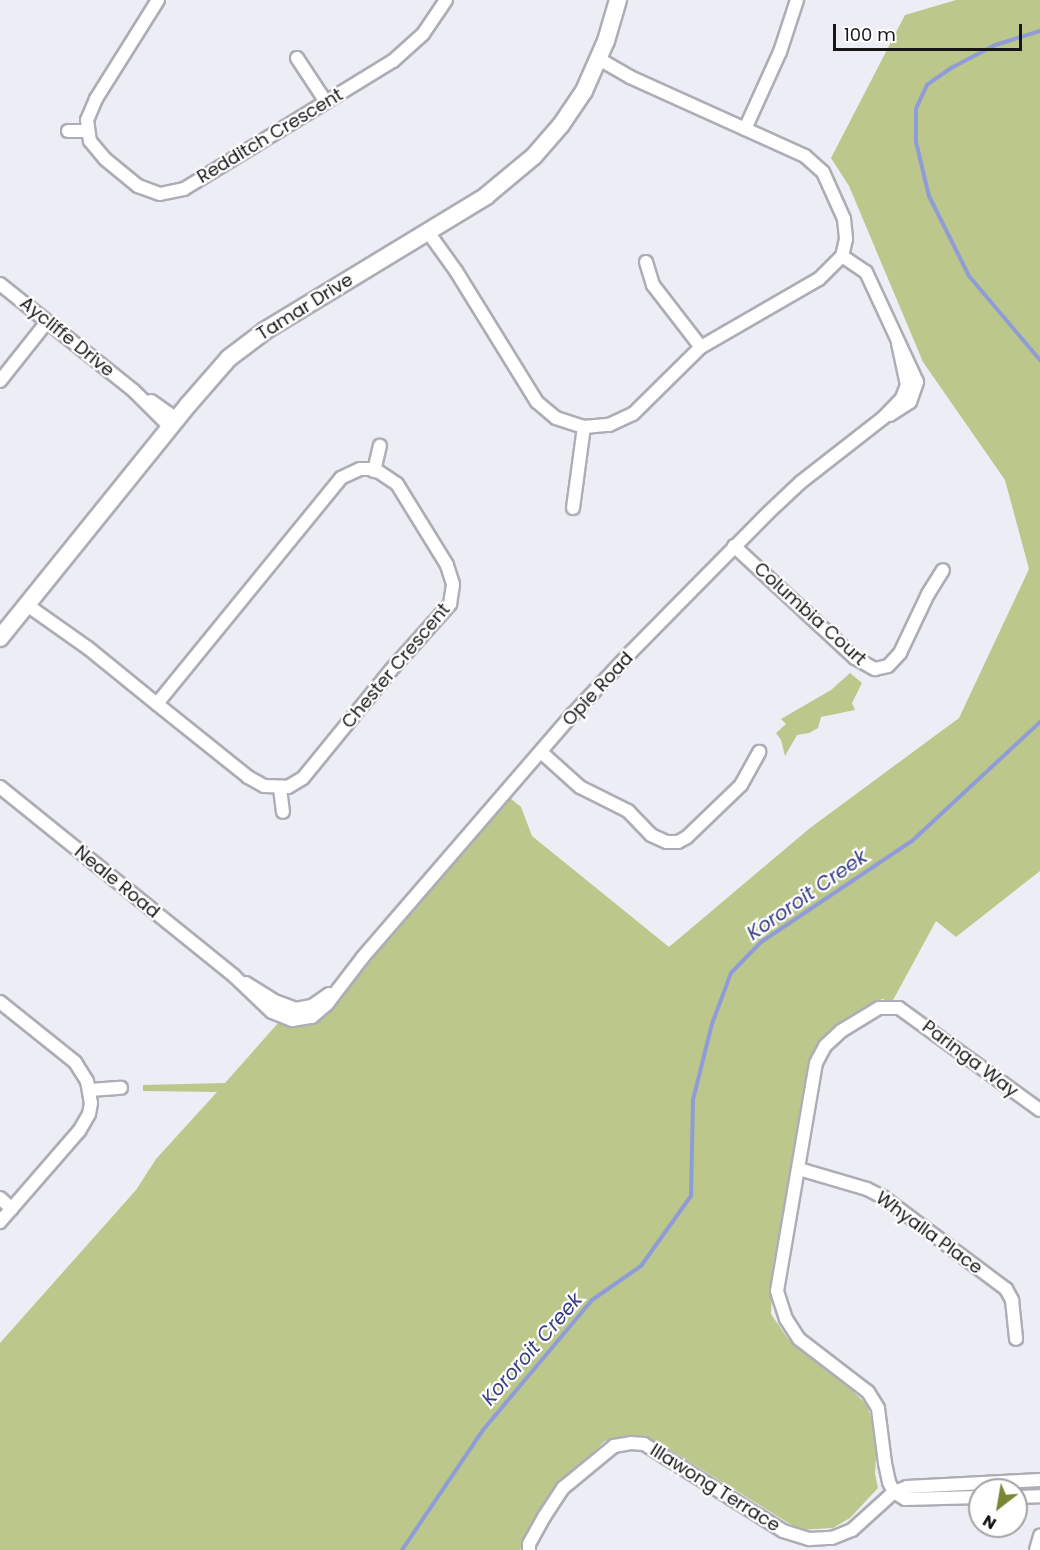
<!DOCTYPE html>
<style>
body{margin:0}
#map{position:relative;width:1040px;height:1550px;overflow:hidden;background:#edeef5;font-family:Poppins,sans-serif}
div>[style]{position:absolute}
.green>*{inset:0;background:#bcc78c}
.stream>*{height:4px;margin:-2px;padding:0 2px;transform-origin:2px;border-radius:2px;background:#909cd7}
.roads{filter:drop-shadow(2px 0 #adaeb5) drop-shadow(-2px 0 #adaeb5) drop-shadow(0 2px #adaeb5) drop-shadow(0 -2px #adaeb5)}
.minor>*{height:12px;margin:-6px;padding:0 6px;transform-origin:6px;border-radius:6px;background:#fff}
.tertiary>*{height:16px;margin:-8px;padding:0 8px;transform-origin:8px;border-radius:8px;background:#fff}
span{translate:-50% -50%;white-space:nowrap;text-align:center;line-height:1.15;-webkit-text-stroke:4.5px #fff;paint-order:stroke}
.street-label{font-size:18px;color:#161619}
.water-label{font-size:20px;color:#373e85;font-style:italic}
.north{position:absolute;left:968px;top:1478px;width:60px;height:60px;box-sizing:border-box;background:#fff;border:2px solid #a2a2a3;border-radius:50%;rotate:211deg;font-size:16px;font-weight:700;line-height:24px;text-align:center;color:#161619}
.north::after{content:'';display:block;margin:auto;width:21px;height:27px;background:#798633;clip-path:polygon(50% 0,100% 100%,50% 72%,0 100%)}
.scale{position:absolute;left:833px;top:24px;width:189px;height:27px;box-sizing:border-box;border:3px solid #161619;border-top:0;padding-left:8px;font-size:18px;line-height:21px;white-space:nowrap;color:#161619;-webkit-text-stroke:4px #fff;paint-order:stroke}
</style>
<div id="map">
<div class="green">
<i style="clip-path:polygon(956px 0,1040px 0,1040px 871px,956px 937px,936px 921px,892px 1002px,882px 999px,860px 1012px,825px 1036px,812px 1056px,773px 1265px,771px 1314px,788px 1339px,837px 1375px,867px 1405px,877px 1437px,875px 1474px,878px 1488px,850px 1518px,833px 1528px,800px 1530px,652px 1439px,629px 1435px,605px 1441px,555px 1488px,520px 1550px,0 1550px,0 1343px,136px 1190px,156px 1159px,217px 1092px,143px 1091px,143px 1085px,225px 1083px,279px 1022px,292px 1025px,325px 1012px,510px 798px,521px 807px,532px 836px,669px 947px,810px 828px,959px 718px,1029px 569px,1005px 480px,923px 362px,849px 186px,831px 158px,905px 15px)"></i>
<i style="clip-path:polygon(850px 673px,862px 683px,852px 703px,855px 710px,821px 717px,818px 728px,809px 733px,797px 735px,785px 756px,781px 740px,776px 733px,786px 724px,781px 719px,831px 690px)"></i>
</div>
<div class="stream">
<i style="left:1040px;top:31px;width:47px;rotate:162.7deg"></i>
<i style="left:995px;top:45px;width:50px;rotate:152.4deg"></i>
<i style="left:951px;top:68px;width:29px;rotate:145deg"></i>
<i style="left:927px;top:85px;width:26px;rotate:115deg"></i>
<i style="left:916px;top:109px;width:33px;rotate:90deg"></i>
<i style="left:916px;top:142px;width:56px;rotate:76.5deg"></i>
<i style="left:929px;top:196px;width:89px;rotate:63.4deg"></i>
<i style="left:969px;top:276px;width:110px;rotate:49.8deg"></i>
<i style="left:402px;top:1550px;width:145px;rotate:-56deg"></i>
<i style="left:483px;top:1430px;width:170px;rotate:-50deg"></i>
<i style="left:592px;top:1300px;width:60px;rotate:-34.8deg"></i>
<i style="left:641px;top:1266px;width:86px;rotate:-54.5deg"></i>
<i style="left:691px;top:1196px;width:96px;rotate:-88.8deg"></i>
<i style="left:693px;top:1100px;width:78px;rotate:-76deg"></i>
<i style="left:712px;top:1024px;width:54px;rotate:-69.6deg"></i>
<i style="left:731px;top:973px;width:43px;rotate:-45.9deg"></i>
<i style="left:761px;top:942px;width:182px;rotate:-33.8deg"></i>
<i style="left:912px;top:841px;width:175px;rotate:-42.9deg"></i>
</div>
<div class="roads">
<div class="minor">
<i style="left:158px;top:0;width:117px;rotate:122.1deg"></i>
<i style="left:96px;top:99px;width:23px;rotate:113deg"></i>
<i style="left:87px;top:120px;width:21px;rotate:82deg"></i>
<i style="left:90px;top:141px;width:23px;rotate:50deg"></i>
<i style="left:105px;top:159px;width:43px;rotate:39.3deg"></i>
<i style="left:138px;top:186px;width:23px;rotate:20deg"></i>
<i style="left:160px;top:194px;width:25px;rotate:-12deg"></i>
<i style="left:184px;top:189px;width:245px;rotate:-31.5deg"></i>
<i style="left:393px;top:61px;width:40px;rotate:-42deg"></i>
<i style="left:423px;top:34px;width:41px;rotate:-55.9deg"></i>
<i style="left:297px;top:58px;width:53px;rotate:56.6deg"></i>
<i style="left:599px;top:59px;width:36px;rotate:30deg"></i>
<i style="left:630px;top:77px;width:192px;rotate:24.3deg"></i>
<i style="left:805px;top:156px;width:24px;rotate:42deg"></i>
<i style="left:823px;top:172px;width:51px;rotate:65.9deg"></i>
<i style="left:844px;top:219px;width:20px;rotate:84deg"></i>
<i style="left:846px;top:239px;width:17px;rotate:103deg"></i>
<i style="left:842px;top:256px;width:29px;rotate:34deg"></i>
<i style="left:866px;top:272px;width:121px;rotate:65.1deg"></i>
<i style="left:917px;top:382px;width:21px;rotate:109deg"></i>
<i style="left:910px;top:402px;width:24px;rotate:147deg"></i>
<i style="left:745px;top:129px;width:85px;rotate:-65.6deg"></i>
<i style="left:780px;top:52px;width:55px;rotate:-71.9deg"></i>
<i style="left:68px;top:131px;width:20px"></i>
<i style="left:428px;top:232px;width:48px;rotate:54.3deg"></i>
<i style="left:456px;top:271px;width:154px;rotate:58.3deg"></i>
<i style="left:537px;top:402px;width:25px;rotate:40deg"></i>
<i style="left:556px;top:418px;width:29px;rotate:18deg"></i>
<i style="left:584px;top:427px;width:25px;rotate:-5deg"></i>
<i style="left:609px;top:425px;width:26px;rotate:-25deg"></i>
<i style="left:633px;top:414px;width:95px;rotate:-44.6deg"></i>
<i style="left:701px;top:347px;width:136px;rotate:-30deg"></i>
<i style="left:819px;top:279px;width:33px;rotate:-45deg"></i>
<i style="left:646px;top:262px;width:24px;rotate:73deg"></i>
<i style="left:653px;top:285px;width:78px;rotate:52.3deg"></i>
<i style="left:0;top:284px;width:171px;rotate:38.6deg"></i>
<i style="left:134px;top:391px;width:51px;rotate:45deg"></i>
<i style="left:0;top:381px;width:75px;rotate:-51.5deg"></i>
<i style="left:151px;top:401px;width:32px;rotate:35deg"></i>
<i style="left:374px;top:471px;width:26px;rotate:-77deg"></i>
<i style="left:573px;top:508px;width:82px;rotate:-82.3deg"></i>
<i style="left:734px;top:546px;width:165px;rotate:42.8deg"></i>
<i style="left:855px;top:658px;width:23px;rotate:29deg"></i>
<i style="left:875px;top:669px;width:13px;rotate:-13deg"></i>
<i style="left:888px;top:666px;width:18px;rotate:-47deg"></i>
<i style="left:900px;top:653px;width:65px;rotate:-64.6deg"></i>
<i style="left:928px;top:594px;width:28px;rotate:-58deg"></i>
<i style="left:27px;top:605px;width:75px;rotate:35.2deg"></i>
<i style="left:88px;top:648px;width:89px;rotate:39.1deg"></i>
<i style="left:157px;top:704px;width:117px;rotate:38.7deg"></i>
<i style="left:248px;top:777px;width:18px;rotate:29deg"></i>
<i style="left:264px;top:786px;width:24px;rotate:2deg"></i>
<i style="left:288px;top:787px;width:17px;rotate:-31deg"></i>
<i style="left:303px;top:778px;width:139px;rotate:-50.8deg"></i>
<i style="left:391px;top:670px;width:89px;rotate:-48.2deg"></i>
<i style="left:450px;top:604px;width:20px;rotate:-81deg"></i>
<i style="left:453px;top:584px;width:20px;rotate:-108deg"></i>
<i style="left:447px;top:565px;width:95px;rotate:-121.7deg"></i>
<i style="left:397px;top:484px;width:22px;rotate:-146deg"></i>
<i style="left:379px;top:472px;width:9px;rotate:-162deg"></i>
<i style="left:370px;top:469px;width:10px;rotate:180deg"></i>
<i style="left:360px;top:469px;width:21px;rotate:155deg"></i>
<i style="left:341px;top:478px;width:291px;rotate:129.2deg"></i>
<i style="left:541px;top:752px;width:52px;rotate:41.9deg"></i>
<i style="left:580px;top:787px;width:54px;rotate:26.6deg"></i>
<i style="left:628px;top:811px;width:33px;rotate:46deg"></i>
<i style="left:651px;top:835px;width:17px;rotate:24deg"></i>
<i style="left:667px;top:842px;width:11px"></i>
<i style="left:678px;top:842px;width:10px;rotate:-29deg"></i>
<i style="left:687px;top:837px;width:75px;rotate:-43.9deg"></i>
<i style="left:741px;top:785px;width:38px;rotate:-61deg"></i>
<i style="left:0;top:787px;width:301px;rotate:38.9deg"></i>
<i style="left:234px;top:976px;width:52px;rotate:43.5deg"></i>
<i style="left:272px;top:1012px;width:22px;rotate:22deg"></i>
<i style="left:292px;top:1020px;width:20px;rotate:-9deg"></i>
<i style="left:312px;top:1017px;width:20px;rotate:-41deg"></i>
<i style="left:327px;top:1004px;width:59px;rotate:-52.5deg"></i>
<i style="left:363px;top:957px;width:321px;rotate:-49.2deg"></i>
<i style="left:573px;top:714px;width:85px;rotate:-46.9deg"></i>
<i style="left:631px;top:652px;width:195px;rotate:-45.4deg"></i>
<i style="left:768px;top:513px;width:45px;rotate:-43.2deg"></i>
<i style="left:801px;top:482px;width:104px;rotate:-38deg"></i>
<i style="left:883px;top:418px;width:28px;rotate:-46deg"></i>
<i style="left:902px;top:398px;width:14px;rotate:-69deg"></i>
<i style="left:907px;top:385px;width:43px;rotate:-102.1deg"></i>
<i style="left:280px;top:788px;width:24px;rotate:83deg"></i>
<i style="left:246px;top:983px;width:36px;rotate:32deg"></i>
<i style="left:277px;top:1002px;width:20px;rotate:20deg"></i>
<i style="left:296px;top:1009px;width:16px;rotate:-11deg"></i>
<i style="left:312px;top:1006px;width:21px;rotate:-35deg"></i>
<i style="left:0;top:1002px;width:96px;rotate:38.7deg"></i>
<i style="left:75px;top:1062px;width:22px;rotate:58deg"></i>
<i style="left:87px;top:1081px;width:22px;rotate:80deg"></i>
<i style="left:91px;top:1103px;width:11px;rotate:100deg"></i>
<i style="left:89px;top:1114px;width:20px;rotate:120deg"></i>
<i style="left:79px;top:1131px;width:121px;rotate:131deg"></i>
<i style="left:90px;top:1090px;width:31px;rotate:-4deg"></i>
<i style="left:799px;top:1169px;width:71px;rotate:16.4deg"></i>
<i style="left:867px;top:1189px;width:18px;rotate:27deg"></i>
<i style="left:883px;top:1197px;width:154px;rotate:36.8deg"></i>
<i style="left:1006px;top:1289px;width:13px;rotate:61deg"></i>
<i style="left:1012px;top:1300px;width:39px;rotate:84deg"></i>
<i style="left:0;top:1198px;width:16px;rotate:43deg"></i>
<i style="left:894px;top:1492px;width:14px;rotate:-21deg"></i>
<i style="left:907px;top:1487px;width:133px;rotate:-3deg"></i>
<i style="left:894px;top:1492px;width:13px;rotate:32deg"></i>
<i style="left:905px;top:1499px;width:75px;rotate:-1.5deg"></i>
<i style="left:1016px;top:1497px;width:24px;rotate:-2deg"></i>
<i style="left:529px;top:1550px;width:6px;rotate:-90deg"></i>
<i style="left:529px;top:1544px;width:31px;rotate:-61deg"></i>
<i style="left:544px;top:1517px;width:35px;rotate:-57deg"></i>
<i style="left:563px;top:1488px;width:66px;rotate:-39.5deg"></i>
<i style="left:614px;top:1446px;width:17px;rotate:-10deg"></i>
<i style="left:631px;top:1443px;width:13px;rotate:4deg"></i>
<i style="left:644px;top:1444px;width:164px;rotate:32deg"></i>
<i style="left:783px;top:1531px;width:28px;rotate:17deg"></i>
<i style="left:810px;top:1539px;width:22px;rotate:-3deg"></i>
<i style="left:832px;top:1538px;width:22px;rotate:-22deg"></i>
<i style="left:852px;top:1530px;width:57px;rotate:-42.1deg"></i>
<i style="left:894px;top:1492px;width:11px;rotate:-117deg"></i>
<i style="left:889px;top:1482px;width:19px;rotate:-102deg"></i>
<i style="left:885px;top:1463px;width:55px;rotate:-97.3deg"></i>
<i style="left:878px;top:1408px;width:19px;rotate:-122deg"></i>
<i style="left:868px;top:1392px;width:87px;rotate:-142.5deg"></i>
<i style="left:799px;top:1339px;width:24px;rotate:-123deg"></i>
<i style="left:786px;top:1319px;width:29px;rotate:-108deg"></i>
<i style="left:777px;top:1291px;width:231px;rotate:-80.3deg"></i>
<i style="left:816px;top:1063px;width:19px;rotate:-62deg"></i>
<i style="left:825px;top:1046px;width:22px;rotate:-43deg"></i>
<i style="left:841px;top:1031px;width:44px;rotate:-31.2deg"></i>
<i style="left:879px;top:1008px;width:20px"></i>
<i style="left:899px;top:1008px;width:174px;rotate:35.9deg"></i>
<i style="left:1036px;top:1550px;width:15px;rotate:-74deg"></i>
</div>
<div class="tertiary">
<i style="left:0;top:638px;width:299px;rotate:-51.1deg"></i>
<i style="left:188px;top:405px;width:62px;rotate:-48.9deg"></i>
<i style="left:229px;top:358px;width:46px;rotate:-37.1deg"></i>
<i style="left:266px;top:330px;width:258px;rotate:-31.3deg"></i>
<i style="left:486px;top:196px;width:62px;rotate:-39.8deg"></i>
<i style="left:534px;top:156px;width:41px;rotate:-48.9deg"></i>
<i style="left:561px;top:125px;width:41px;rotate:-55.9deg"></i>
<i style="left:584px;top:91px;width:55px;rotate:-66.3deg"></i>
<i style="left:606px;top:41px;width:43px;rotate:-73.7deg"></i>
</div>
</div>
<div class="street-label">
<span style="left:270px;top:136px;rotate:-31deg">Redditch Crescent</span>
<span style="left:305px;top:307px;rotate:-32deg">Tamar Drive</span>
<span style="left:67px;top:337px;rotate:39deg">Aycliffe Drive</span>
<span style="left:810px;top:614px;rotate:42deg">Columbia Court</span>
<span style="left:396px;top:666px;rotate:-50deg">Chester Crescent</span>
<span style="left:598px;top:689px;rotate:-47deg">Opie Road</span>
<span style="left:117px;top:882px;rotate:39deg">Neale Road</span>
<span style="left:970px;top:1059px;rotate:37deg">Paringa Way</span>
<span style="left:929px;top:1233px;rotate:36deg">Whyalla Place</span>
<span style="left:715px;top:1488px;rotate:32deg">Illawong Terrace</span>
</div>
<div class="water-label">
<span style="left:807px;top:895px;rotate:-35deg">Kororoit Creek</span>
<span style="left:532px;top:1349px;rotate:-49deg">Kororoit Creek</span>
</div>
<div class="north">N</div>
<div class="scale">100 m</div>
</div>
